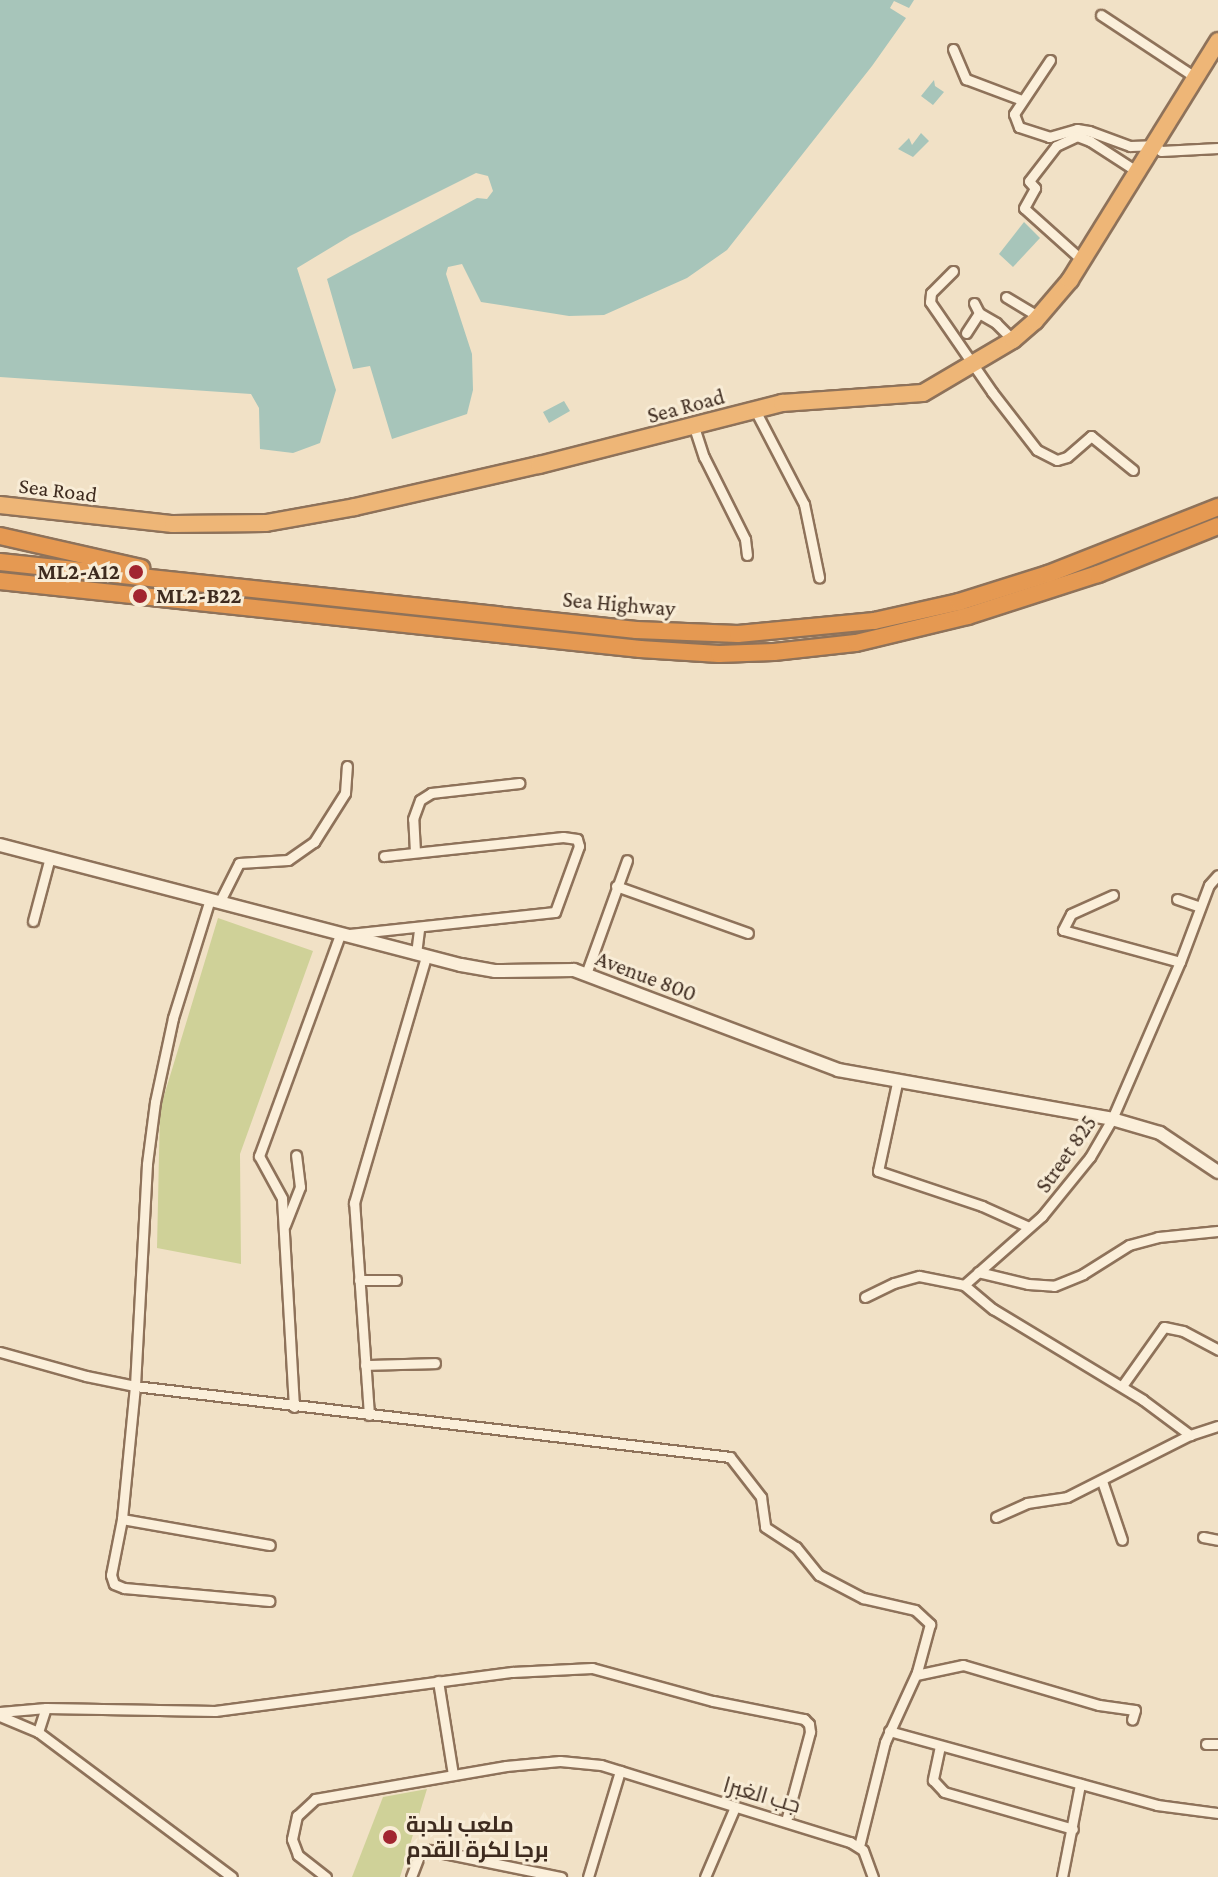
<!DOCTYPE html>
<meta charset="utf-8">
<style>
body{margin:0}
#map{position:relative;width:1218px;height:1877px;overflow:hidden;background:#f1e1c6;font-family:"Crimson Pro",Cairo,serif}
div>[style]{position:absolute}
.green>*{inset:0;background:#cfd198}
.water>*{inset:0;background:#a7c5ba}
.roads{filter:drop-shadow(2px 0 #8e725a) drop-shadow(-2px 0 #8e725a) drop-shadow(0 2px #8e725a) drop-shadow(0 -2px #8e725a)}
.minor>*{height:9px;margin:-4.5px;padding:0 4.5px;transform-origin:4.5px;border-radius:4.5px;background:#fbefda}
.secondary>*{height:12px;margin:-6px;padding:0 6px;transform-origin:6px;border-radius:6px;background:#fbefda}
.trunk>*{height:16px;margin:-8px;padding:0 8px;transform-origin:8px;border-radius:8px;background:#eeb677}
.motorway>*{height:16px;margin:-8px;padding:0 8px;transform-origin:8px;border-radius:8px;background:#e59952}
.dots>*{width:22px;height:22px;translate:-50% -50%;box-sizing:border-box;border:4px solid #f8ecd6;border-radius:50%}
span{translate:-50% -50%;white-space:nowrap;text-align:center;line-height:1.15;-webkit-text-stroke:6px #f8ecd6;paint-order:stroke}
.street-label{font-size:22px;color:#3e2b1f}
.poi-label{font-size:22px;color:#3e2b1f;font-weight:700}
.right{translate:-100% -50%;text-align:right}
.left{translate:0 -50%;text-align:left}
</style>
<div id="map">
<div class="green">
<i style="clip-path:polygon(218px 918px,313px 951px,240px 1154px,241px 1264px,157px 1248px,160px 1109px)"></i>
<i style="clip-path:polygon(427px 1789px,400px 1877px,352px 1877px,383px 1797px)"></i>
</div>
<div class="water">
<i style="clip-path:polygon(0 0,914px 0,909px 8px,894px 1px,890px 8px,906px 18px,872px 66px,727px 250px,687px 278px,604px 315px,569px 316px,481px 302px,462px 264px,448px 267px,446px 274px,472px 354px,473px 390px,467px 414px,392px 439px,370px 366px,353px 369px,327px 279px,477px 198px,487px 199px,493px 191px,488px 176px,476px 173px,350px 236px,297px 268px,336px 390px,320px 443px,293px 453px,260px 449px,259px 408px,251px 394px,0 377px)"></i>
<i style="clip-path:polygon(934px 80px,935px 86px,944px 92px,933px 105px,921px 96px)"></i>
<i style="clip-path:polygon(921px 133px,929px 141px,913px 157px,898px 149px,909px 138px,912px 145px)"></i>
<i style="clip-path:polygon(1024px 222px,1040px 238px,1013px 267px,999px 254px)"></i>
<i style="clip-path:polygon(564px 401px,570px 411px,549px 423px,543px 412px)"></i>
</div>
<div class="roads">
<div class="minor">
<i style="left:1101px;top:15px;width:113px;rotate:33.4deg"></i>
<i style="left:953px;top:49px;width:33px;rotate:67deg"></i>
<i style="left:966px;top:79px;width:60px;rotate:20.6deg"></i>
<i style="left:1050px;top:60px;width:65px;rotate:123.7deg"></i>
<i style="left:1014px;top:114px;width:14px;rotate:69deg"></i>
<i style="left:1019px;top:127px;width:32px;rotate:18deg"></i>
<i style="left:1049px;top:137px;width:29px;rotate:-16deg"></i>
<i style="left:1077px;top:129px;width:12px;rotate:9deg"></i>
<i style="left:1089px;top:131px;width:44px;rotate:20.1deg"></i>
<i style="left:1130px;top:146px;width:24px;rotate:-2deg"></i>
<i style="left:1154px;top:145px;width:9px;rotate:41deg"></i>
<i style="left:1161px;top:151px;width:57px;rotate:-3deg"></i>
<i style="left:1083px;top:261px;width:79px;rotate:-138.1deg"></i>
<i style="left:1024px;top:208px;width:23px;rotate:-61deg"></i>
<i style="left:1035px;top:188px;width:9px;rotate:-131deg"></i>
<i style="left:1029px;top:181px;width:44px;rotate:-52.4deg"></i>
<i style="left:1056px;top:146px;width:23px;rotate:-25deg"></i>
<i style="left:1077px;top:136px;width:14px;rotate:21deg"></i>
<i style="left:1090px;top:141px;width:57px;rotate:32.9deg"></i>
<i style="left:953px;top:271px;width:31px;rotate:135deg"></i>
<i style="left:931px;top:293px;width:9px;rotate:96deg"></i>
<i style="left:930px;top:302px;width:109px;rotate:55.4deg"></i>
<i style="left:992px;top:392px;width:73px;rotate:52.2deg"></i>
<i style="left:1037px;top:450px;width:22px;rotate:27deg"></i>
<i style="left:1057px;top:460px;width:10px;rotate:-17deg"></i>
<i style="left:1067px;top:457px;width:32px;rotate:-41deg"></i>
<i style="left:1091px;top:436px;width:54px;rotate:39deg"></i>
<i style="left:1006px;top:297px;width:39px;rotate:31deg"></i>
<i style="left:974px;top:303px;width:11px;rotate:63deg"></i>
<i style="left:979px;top:313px;width:20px;rotate:30deg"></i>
<i style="left:996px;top:323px;width:24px;rotate:45deg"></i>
<i style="left:966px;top:333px;width:24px;rotate:-57deg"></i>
<i style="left:755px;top:410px;width:106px;rotate:62.5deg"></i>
<i style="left:804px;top:504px;width:75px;rotate:78.4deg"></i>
<i style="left:694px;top:427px;width:32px;rotate:72deg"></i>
<i style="left:704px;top:457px;width:92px;rotate:63.4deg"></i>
<i style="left:745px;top:539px;width:16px;rotate:83deg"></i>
<i style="left:415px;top:852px;width:33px;rotate:-93deg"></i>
<i style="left:413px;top:819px;width:20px;rotate:-70deg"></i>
<i style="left:420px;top:800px;width:13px;rotate:-32deg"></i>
<i style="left:431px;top:793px;width:89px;rotate:-6.5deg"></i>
<i style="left:616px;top:886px;width:140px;rotate:19.6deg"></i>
<i style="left:1113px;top:895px;width:46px;rotate:155.7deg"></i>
<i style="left:1071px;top:914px;width:18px;rotate:117deg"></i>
<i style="left:1063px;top:930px;width:121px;rotate:15.3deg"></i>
<i style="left:210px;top:899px;width:125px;rotate:107.3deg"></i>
<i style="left:173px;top:1018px;width:86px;rotate:102.1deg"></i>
<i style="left:155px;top:1102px;width:63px;rotate:97.4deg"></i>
<i style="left:147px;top:1164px;width:222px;rotate:93.1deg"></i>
<i style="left:135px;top:1386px;width:134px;rotate:95.6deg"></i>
<i style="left:122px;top:1519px;width:57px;rotate:101.1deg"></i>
<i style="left:111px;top:1575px;width:9px;rotate:72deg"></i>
<i style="left:114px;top:1584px;width:11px;rotate:22deg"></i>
<i style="left:124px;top:1588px;width:146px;rotate:5.1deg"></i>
<i style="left:1177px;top:899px;width:24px;rotate:19deg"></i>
<i style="left:220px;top:901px;width:42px;rotate:-63.4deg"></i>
<i style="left:239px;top:863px;width:49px;rotate:-3.5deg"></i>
<i style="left:288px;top:860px;width:32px;rotate:-35deg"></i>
<i style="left:314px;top:842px;width:58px;rotate:-57.7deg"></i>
<i style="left:345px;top:793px;width:27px;rotate:-86deg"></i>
<i style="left:33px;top:921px;width:66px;rotate:-75.1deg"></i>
<i style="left:416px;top:954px;width:25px;rotate:-83deg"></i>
<i style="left:586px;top:974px;width:121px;rotate:-70.2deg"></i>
<i style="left:897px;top:1083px;width:90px;rotate:102.2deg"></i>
<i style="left:878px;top:1171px;width:110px;rotate:18.6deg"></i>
<i style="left:982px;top:1206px;width:51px;rotate:24.1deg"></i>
<i style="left:285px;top:1225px;width:41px;rotate:-68.5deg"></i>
<i style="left:300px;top:1187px;width:32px;rotate:-97deg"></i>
<i style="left:978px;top:1272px;width:51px;rotate:13.5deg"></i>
<i style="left:1028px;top:1284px;width:26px;rotate:4deg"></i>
<i style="left:1054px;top:1286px;width:31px;rotate:-22deg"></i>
<i style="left:1083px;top:1274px;width:54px;rotate:-32.2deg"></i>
<i style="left:1129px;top:1245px;width:30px;rotate:-15deg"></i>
<i style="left:1158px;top:1237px;width:60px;rotate:-5.7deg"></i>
<i style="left:359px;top:1280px;width:37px"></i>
<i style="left:964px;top:1285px;width:38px;rotate:40deg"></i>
<i style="left:993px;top:1309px;width:175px;rotate:31.2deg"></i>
<i style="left:1143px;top:1400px;width:59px;rotate:36.7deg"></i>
<i style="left:865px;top:1297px;width:32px;rotate:-26deg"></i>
<i style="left:894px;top:1283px;width:26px;rotate:-16deg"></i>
<i style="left:919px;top:1276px;width:46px;rotate:11.3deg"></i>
<i style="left:964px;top:1285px;width:104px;rotate:-41.5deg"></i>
<i style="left:1042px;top:1216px;width:76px;rotate:-50.9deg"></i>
<i style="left:1090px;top:1157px;width:44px;rotate:-59.9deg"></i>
<i style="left:1112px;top:1119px;width:171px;rotate:-66.6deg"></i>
<i style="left:1180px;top:962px;width:82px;rotate:-69.4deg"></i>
<i style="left:1209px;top:885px;width:13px;rotate:-48deg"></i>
<i style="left:0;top:1352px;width:89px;rotate:15.6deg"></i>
<i style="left:86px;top:1376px;width:50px;rotate:11.5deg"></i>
<i style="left:135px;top:1386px;width:599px;rotate:6.8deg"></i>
<i style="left:730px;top:1457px;width:51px;rotate:52.2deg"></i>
<i style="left:761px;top:1497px;width:30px;rotate:82deg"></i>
<i style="left:765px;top:1527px;width:37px;rotate:33deg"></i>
<i style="left:796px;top:1547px;width:36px;rotate:51deg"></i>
<i style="left:819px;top:1575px;width:50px;rotate:27.6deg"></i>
<i style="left:863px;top:1598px;width:53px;rotate:13deg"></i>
<i style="left:915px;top:1610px;width:21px;rotate:43deg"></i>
<i style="left:930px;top:1624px;width:50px;rotate:105.2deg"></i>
<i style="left:917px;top:1672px;width:77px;rotate:114.6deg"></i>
<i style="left:885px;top:1742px;width:107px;rotate:104deg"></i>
<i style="left:365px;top:1365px;width:70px;rotate:-1.6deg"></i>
<i style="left:1122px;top:1386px;width:72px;rotate:-54.6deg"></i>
<i style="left:1164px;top:1327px;width:19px;rotate:12deg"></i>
<i style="left:1183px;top:1331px;width:40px;rotate:28deg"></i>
<i style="left:294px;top:1407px;width:209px;rotate:-93.3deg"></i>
<i style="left:282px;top:1198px;width:48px;rotate:-118.7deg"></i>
<i style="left:259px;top:1156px;width:235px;rotate:-69.9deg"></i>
<i style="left:340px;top:935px;width:216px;rotate:-6.1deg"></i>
<i style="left:555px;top:912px;width:70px;rotate:-70deg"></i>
<i style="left:579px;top:846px;width:7px;rotate:-106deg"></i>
<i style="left:577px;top:839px;width:14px;rotate:-172deg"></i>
<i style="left:563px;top:837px;width:180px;rotate:173.9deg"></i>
<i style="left:369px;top:1415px;width:213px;rotate:-94deg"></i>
<i style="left:354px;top:1203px;width:256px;rotate:-73.7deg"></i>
<i style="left:1102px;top:1481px;width:62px;rotate:71.3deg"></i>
<i style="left:996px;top:1517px;width:34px;rotate:-24deg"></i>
<i style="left:1027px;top:1503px;width:40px;rotate:-8.5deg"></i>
<i style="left:1067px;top:1497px;width:138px;rotate:-26.8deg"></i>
<i style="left:1190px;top:1435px;width:29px;rotate:-18deg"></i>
<i style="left:122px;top:1519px;width:150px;rotate:10deg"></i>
<i style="left:1203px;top:1537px;width:15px;rotate:11deg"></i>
<i style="left:916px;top:1675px;width:48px;rotate:-12deg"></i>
<i style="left:963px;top:1665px;width:142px;rotate:16.4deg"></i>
<i style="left:1099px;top:1705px;width:36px;rotate:8deg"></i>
<i style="left:1135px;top:1710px;width:10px;rotate:107deg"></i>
<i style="left:438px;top:1681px;width:95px;rotate:80.9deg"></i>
<i style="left:0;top:1712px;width:46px;rotate:-5deg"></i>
<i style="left:46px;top:1708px;width:169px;rotate:1deg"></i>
<i style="left:215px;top:1711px;width:300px;rotate:-7.5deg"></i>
<i style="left:512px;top:1672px;width:80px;rotate:-2.9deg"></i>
<i style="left:592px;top:1668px;width:125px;rotate:15.3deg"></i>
<i style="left:713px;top:1701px;width:93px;rotate:11.2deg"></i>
<i style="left:804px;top:1719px;width:7px;rotate:45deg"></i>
<i style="left:809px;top:1724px;width:8px;rotate:83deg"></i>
<i style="left:810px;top:1732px;width:92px;rotate:105.1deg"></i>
<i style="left:0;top:1716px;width:41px;rotate:22.8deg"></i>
<i style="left:38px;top:1732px;width:242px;rotate:36.8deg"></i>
<i style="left:889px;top:1731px;width:278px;rotate:15.4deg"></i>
<i style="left:1157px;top:1805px;width:62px;rotate:7.5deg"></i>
<i style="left:38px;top:1732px;width:25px;rotate:-72deg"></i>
<i style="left:1206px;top:1744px;width:12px"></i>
<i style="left:940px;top:1746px;width:35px;rotate:102deg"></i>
<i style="left:933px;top:1780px;width:16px;rotate:47deg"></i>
<i style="left:944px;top:1792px;width:134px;rotate:16deg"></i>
<i style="left:326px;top:1877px;width:36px;rotate:-142deg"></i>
<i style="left:298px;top:1855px;width:17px;rotate:-111deg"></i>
<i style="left:292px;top:1839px;width:24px;rotate:-78deg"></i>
<i style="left:297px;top:1816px;width:25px;rotate:-43deg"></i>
<i style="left:315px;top:1799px;width:194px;rotate:-9.8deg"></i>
<i style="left:506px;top:1766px;width:54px;rotate:-5.3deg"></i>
<i style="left:560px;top:1761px;width:41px;rotate:5.6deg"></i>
<i style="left:601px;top:1765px;width:261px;rotate:17.2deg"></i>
<i style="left:850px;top:1842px;width:15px;rotate:32deg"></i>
<i style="left:863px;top:1850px;width:29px;rotate:70deg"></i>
<i style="left:411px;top:1877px;width:22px;rotate:-69deg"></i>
<i style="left:419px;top:1856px;width:12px;rotate:-31deg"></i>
<i style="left:429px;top:1850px;width:135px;rotate:11.6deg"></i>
<i style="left:588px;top:1877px;width:111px;rotate:-73.2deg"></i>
<i style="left:705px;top:1877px;width:76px;rotate:-66.8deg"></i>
<i style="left:1062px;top:1877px;width:95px;rotate:-79deg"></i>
</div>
<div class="secondary">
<i style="left:0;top:845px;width:476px;rotate:14.6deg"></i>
<i style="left:461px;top:965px;width:35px;rotate:10deg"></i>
<i style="left:495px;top:971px;width:79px;rotate:-0.7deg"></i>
<i style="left:574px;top:970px;width:282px;rotate:20.7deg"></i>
<i style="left:838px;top:1070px;width:278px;rotate:10.1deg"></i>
<i style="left:1112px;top:1119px;width:50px;rotate:16.3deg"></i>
<i style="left:1160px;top:1133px;width:70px;rotate:33.9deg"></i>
</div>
<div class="trunk">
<i style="left:0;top:505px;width:174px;rotate:6.3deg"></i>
<i style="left:173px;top:524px;width:93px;rotate:-0.6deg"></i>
<i style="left:266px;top:523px;width:90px;rotate:-10.2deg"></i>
<i style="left:355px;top:507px;width:189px;rotate:-12.9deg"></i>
<i style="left:539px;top:465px;width:251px;rotate:-14.3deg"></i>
<i style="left:782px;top:403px;width:141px;rotate:-4.1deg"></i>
<i style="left:923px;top:393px;width:104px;rotate:-30.5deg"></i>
<i style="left:1013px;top:340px;width:29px;rotate:-41deg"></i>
<i style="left:1035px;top:321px;width:54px;rotate:-49.5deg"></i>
<i style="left:1070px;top:280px;width:281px;rotate:-58.2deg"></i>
</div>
<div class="motorway">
<i style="left:0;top:536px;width:145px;rotate:12.8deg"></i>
<i style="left:0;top:562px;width:640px;rotate:6.1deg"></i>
<i style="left:636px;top:630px;width:102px;rotate:2.2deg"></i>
<i style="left:738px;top:634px;width:137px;rotate:-5.5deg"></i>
<i style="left:874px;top:621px;width:87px;rotate:-12.6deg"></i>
<i style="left:959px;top:602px;width:93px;rotate:-17.5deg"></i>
<i style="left:1048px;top:574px;width:183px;rotate:-21.5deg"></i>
<i style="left:0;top:581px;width:644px;rotate:6.06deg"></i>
<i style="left:640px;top:649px;width:79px;rotate:3.6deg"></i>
<i style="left:719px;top:654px;width:55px;rotate:-2.1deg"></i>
<i style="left:774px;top:652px;width:82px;rotate:-6.3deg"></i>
<i style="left:856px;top:643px;width:115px;rotate:-13.6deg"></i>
<i style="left:968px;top:616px;width:137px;rotate:-17.9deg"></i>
<i style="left:1098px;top:574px;width:129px;rotate:-21.8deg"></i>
</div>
</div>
<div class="dots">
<i style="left:136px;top:572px;background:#a22530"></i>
<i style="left:140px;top:596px;background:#a22530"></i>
<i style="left:390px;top:1837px;background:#a22530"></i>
</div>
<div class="street-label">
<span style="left:686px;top:406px;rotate:-15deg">Sea Road</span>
<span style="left:58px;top:490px;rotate:7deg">Sea Road</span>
<span style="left:619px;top:604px;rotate:5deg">Sea Highway</span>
<span style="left:646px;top:976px;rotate:21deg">Avenue 800</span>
<span style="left:1066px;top:1154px;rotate:-55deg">Street 825</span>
<span style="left:762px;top:1795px;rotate:16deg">جب الغبرا</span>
</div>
<div class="poi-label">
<span class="right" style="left:120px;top:572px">ML2-A12</span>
<span class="left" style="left:156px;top:596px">ML2-B22</span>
<span class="left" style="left:406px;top:1837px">ملعب بلدبة<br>برجا لكرة القدم</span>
</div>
</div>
